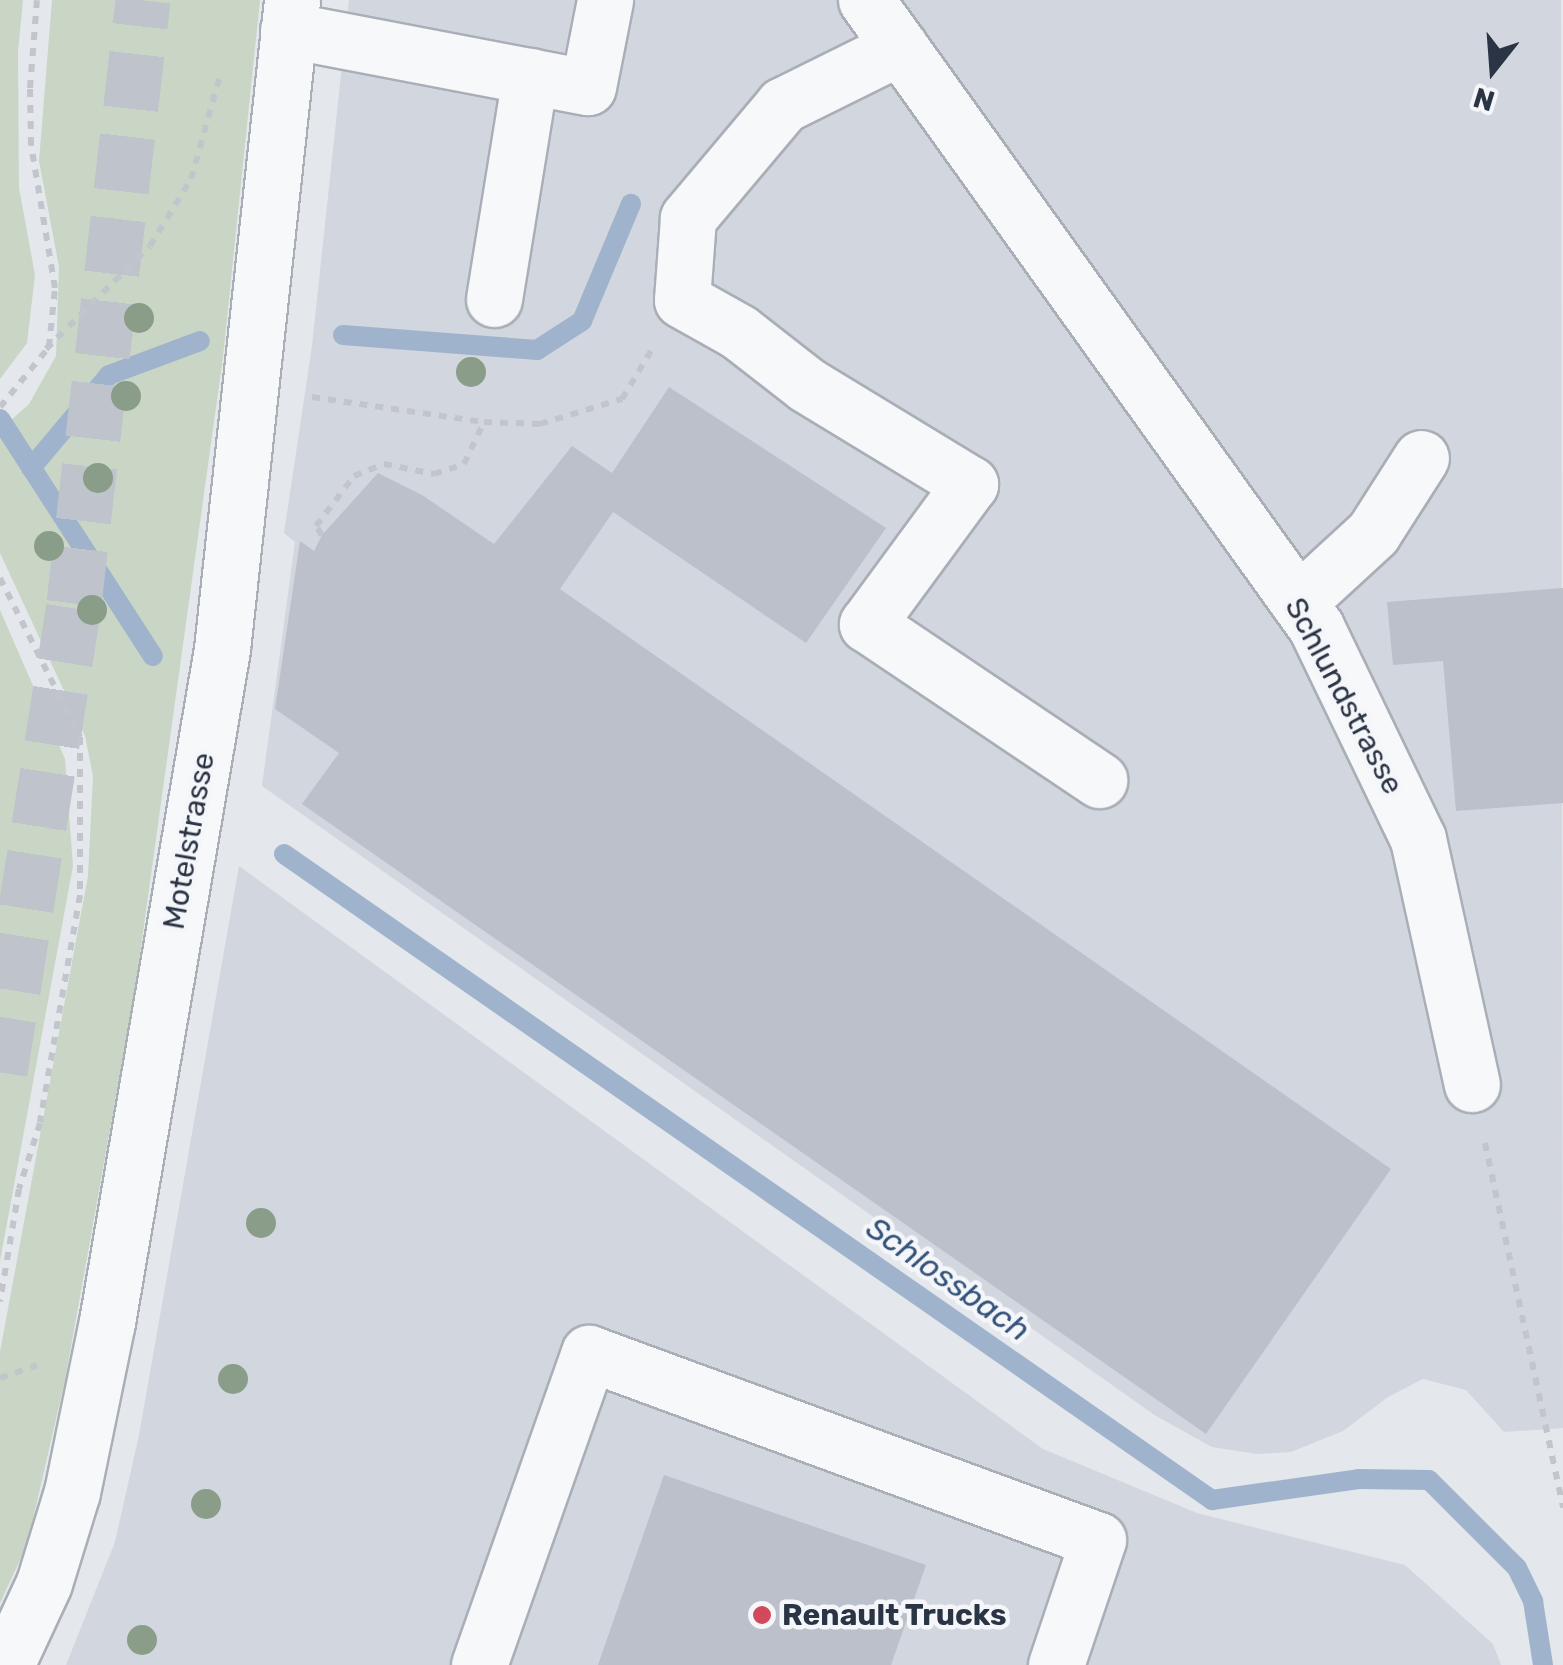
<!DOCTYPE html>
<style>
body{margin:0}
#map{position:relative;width:1563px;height:1665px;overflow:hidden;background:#e4e7ec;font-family:Rubik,sans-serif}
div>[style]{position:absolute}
.built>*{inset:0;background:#d2d6de}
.green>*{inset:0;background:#c9d6c5}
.stream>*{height:20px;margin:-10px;padding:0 10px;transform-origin:10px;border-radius:10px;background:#9fb4cc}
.building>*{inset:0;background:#bbc0ca}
.highway-tunnel>*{height:55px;margin-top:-27.5px;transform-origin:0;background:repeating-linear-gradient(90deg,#bfc3cb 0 55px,transparent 0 83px)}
.path>*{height:6px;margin-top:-3px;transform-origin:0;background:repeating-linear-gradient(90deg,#c2c5cb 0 8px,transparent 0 16px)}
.roads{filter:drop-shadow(2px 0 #a9aeb7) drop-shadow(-2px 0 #a9aeb7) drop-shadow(0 2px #a9aeb7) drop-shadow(0 -2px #a9aeb7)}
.minor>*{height:55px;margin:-27.5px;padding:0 27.5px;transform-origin:27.5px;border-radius:27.5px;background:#f7f8fa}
.trees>*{width:30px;height:30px;margin:-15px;border-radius:50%;background:#899d89}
.dots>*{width:28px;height:28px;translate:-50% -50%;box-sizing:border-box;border:5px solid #f4f6f9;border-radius:50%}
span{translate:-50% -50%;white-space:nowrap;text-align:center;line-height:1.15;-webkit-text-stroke:9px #f4f6f9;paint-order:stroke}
.street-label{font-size:30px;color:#2b3445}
.poi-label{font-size:30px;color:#2b3445;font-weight:700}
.left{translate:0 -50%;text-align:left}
.water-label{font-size:32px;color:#34527a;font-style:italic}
.north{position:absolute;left:1443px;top:20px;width:100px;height:100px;-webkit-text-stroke:8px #f4f6f9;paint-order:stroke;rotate:197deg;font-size:28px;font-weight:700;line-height:40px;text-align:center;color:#2b3445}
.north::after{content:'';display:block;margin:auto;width:35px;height:45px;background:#2b3445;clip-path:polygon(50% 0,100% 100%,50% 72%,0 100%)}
</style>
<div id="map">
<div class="built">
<i style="clip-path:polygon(349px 0,1561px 0,1563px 1428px,1504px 1432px,1466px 1390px,1423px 1379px,1388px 1397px,1343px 1431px,1291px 1452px,1257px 1454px,1212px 1447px,1156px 1416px,262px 786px,295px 542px,284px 533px,312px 346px)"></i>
<i style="clip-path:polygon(239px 866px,1043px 1449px,1197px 1513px,1405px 1565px,1493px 1644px,1501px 1665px,66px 1665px,115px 1542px,139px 1435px)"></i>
</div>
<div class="green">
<i style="clip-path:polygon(0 0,23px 0,18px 52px,19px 188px,35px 275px,27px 343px,0 379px)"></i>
<i style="clip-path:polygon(52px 0,260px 0,223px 357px,135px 990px,65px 1380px,27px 1545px,0 1603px,0 1352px,88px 876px,93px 776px,85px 736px,0 553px,0 430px,29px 404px,56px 356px,59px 267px,39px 161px)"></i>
<i style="clip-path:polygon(0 610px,65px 759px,73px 866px,0 1261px)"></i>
</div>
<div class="stream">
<i style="left:343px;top:335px;width:195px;rotate:4.4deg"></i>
<i style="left:537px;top:350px;width:54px;rotate:-32.8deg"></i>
<i style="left:582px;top:321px;width:127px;rotate:-67.3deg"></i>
<i style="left:0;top:419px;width:282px;rotate:57.2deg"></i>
<i style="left:31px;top:468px;width:121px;rotate:-50deg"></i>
<i style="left:109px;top:375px;width:97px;rotate:-20.5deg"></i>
<i style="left:284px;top:854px;width:1131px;rotate:34.84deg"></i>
<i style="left:1212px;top:1500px;width:148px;rotate:-8.1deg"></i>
<i style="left:1359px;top:1479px;width:70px;rotate:0.8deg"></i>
<i style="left:1429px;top:1480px;width:124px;rotate:45deg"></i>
<i style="left:1517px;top:1568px;width:37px;rotate:64deg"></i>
<i style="left:1533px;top:1601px;width:65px;rotate:81.1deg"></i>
</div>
<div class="building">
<i style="clip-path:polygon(669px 387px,886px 528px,806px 643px,613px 512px,560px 589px,1391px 1169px,1206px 1434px,302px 804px,339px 753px,275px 709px,300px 541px,314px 551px,322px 535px,378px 473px,422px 495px,494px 544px,572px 446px,612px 473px)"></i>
<i style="clip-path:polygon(1563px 588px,1563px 803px,1456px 811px,1443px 661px,1393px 665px,1387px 602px)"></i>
<i style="clip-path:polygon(664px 1475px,926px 1565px,891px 1665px,598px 1665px)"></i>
</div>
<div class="highway-tunnel">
<i style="left:0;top:1072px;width:475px;rotate:-81deg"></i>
<i style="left:74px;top:603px;width:607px;rotate:-83.47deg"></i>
</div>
<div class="path">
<i style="left:46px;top:349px;width:146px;rotate:-44.7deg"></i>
<i style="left:150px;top:246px;width:79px;rotate:-58.5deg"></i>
<i style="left:191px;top:179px;width:104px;rotate:-74.4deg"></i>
<i style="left:312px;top:397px;width:174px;rotate:8.3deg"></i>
<i style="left:484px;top:422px;width:56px;rotate:2deg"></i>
<i style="left:540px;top:424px;width:86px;rotate:-17deg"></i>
<i style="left:622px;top:399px;width:56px;rotate:-58.9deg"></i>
<i style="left:0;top:407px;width:77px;rotate:-50.8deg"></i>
<i style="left:49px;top:347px;width:59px;rotate:-84.2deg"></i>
<i style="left:55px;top:288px;width:145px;rotate:-99.5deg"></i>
<i style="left:31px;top:145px;width:57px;rotate:-91deg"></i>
<i style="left:30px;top:88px;width:88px;rotate:-85.5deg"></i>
<i style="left:322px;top:535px;width:11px;rotate:-124deg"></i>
<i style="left:316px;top:526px;width:63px;rotate:-52.8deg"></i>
<i style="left:354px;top:476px;width:32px;rotate:-22deg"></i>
<i style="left:384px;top:464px;width:51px;rotate:11.3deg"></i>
<i style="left:434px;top:474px;width:32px;rotate:-18deg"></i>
<i style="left:464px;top:464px;width:47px;rotate:-64.5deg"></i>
<i style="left:0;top:578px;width:178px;rotate:63.3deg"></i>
<i style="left:80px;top:737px;width:158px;rotate:90deg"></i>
<i style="left:80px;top:895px;width:231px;rotate:100deg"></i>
<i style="left:40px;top:1123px;width:69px;rotate:107.7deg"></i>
<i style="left:19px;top:1189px;width:114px;rotate:99.6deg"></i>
<i style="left:1485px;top:1143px;width:373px;rotate:77.9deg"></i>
<i style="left:0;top:1378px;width:39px;rotate:-19deg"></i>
</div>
<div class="roads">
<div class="minor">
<i style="left:866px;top:0;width:772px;rotate:54.33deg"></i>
<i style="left:1316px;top:627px;width:235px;rotate:64.3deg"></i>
<i style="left:1418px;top:839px;width:251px;rotate:77.6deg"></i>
<i style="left:288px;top:30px;width:305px;rotate:10.8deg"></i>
<i style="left:588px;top:87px;width:89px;rotate:-78.9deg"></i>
<i style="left:900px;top:47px;width:131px;rotate:153.6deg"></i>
<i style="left:783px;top:105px;width:148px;rotate:130.1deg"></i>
<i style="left:688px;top:218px;width:82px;rotate:94.2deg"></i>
<i style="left:682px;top:300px;width:65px;rotate:29.3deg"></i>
<i style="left:739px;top:332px;width:86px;rotate:37.9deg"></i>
<i style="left:807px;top:385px;width:191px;rotate:31.3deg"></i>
<i style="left:970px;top:484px;width:174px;rotate:126.3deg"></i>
<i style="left:867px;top:624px;width:280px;rotate:33.9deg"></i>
<i style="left:494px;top:299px;width:226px;rotate:-80.8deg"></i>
<i style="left:1298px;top:602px;width:102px;rotate:-42.6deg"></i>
<i style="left:1373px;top:533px;width:89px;rotate:-57.4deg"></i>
<i style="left:6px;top:1665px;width:90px;rotate:-65.1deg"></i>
<i style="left:44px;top:1583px;width:95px;rotate:-72.9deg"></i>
<i style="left:72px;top:1492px;width:174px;rotate:-78.4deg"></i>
<i style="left:107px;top:1322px;width:683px;rotate:-80.3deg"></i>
<i style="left:222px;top:649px;width:653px;rotate:-83.84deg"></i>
<i style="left:479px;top:1665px;width:331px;rotate:-70.6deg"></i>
<i style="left:589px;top:1353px;width:542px;rotate:20.17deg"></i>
<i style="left:1098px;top:1540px;width:132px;rotate:108.6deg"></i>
</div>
</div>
<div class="trees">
<i style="left:139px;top:318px"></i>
<i style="left:471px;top:372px"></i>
<i style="left:126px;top:396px"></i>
<i style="left:98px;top:478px"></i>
<i style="left:49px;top:546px"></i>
<i style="left:92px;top:610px"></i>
<i style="left:261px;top:1223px"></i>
<i style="left:233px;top:1379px"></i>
<i style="left:206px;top:1504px"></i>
<i style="left:142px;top:1640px"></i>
</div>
<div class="dots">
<i style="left:762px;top:1615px;background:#d1495b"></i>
</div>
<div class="street-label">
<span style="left:1344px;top:696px;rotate:62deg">Schlundstrasse</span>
<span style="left:189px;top:841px;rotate:-80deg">Motelstrasse</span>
</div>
<div class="poi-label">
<span class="left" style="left:782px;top:1615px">Renault Trucks</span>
</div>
<div class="water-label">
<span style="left:948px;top:1279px;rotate:35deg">Schlossbach</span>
</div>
<div class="north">N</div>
</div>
